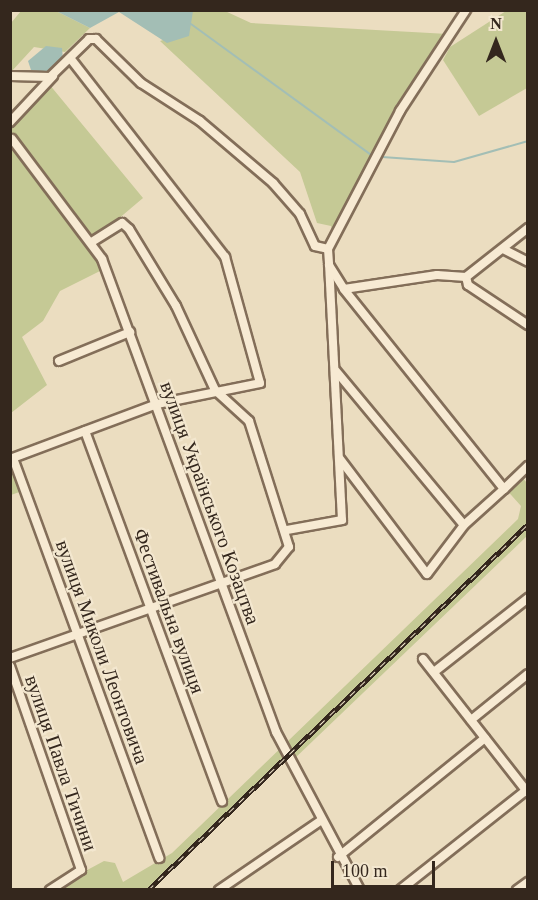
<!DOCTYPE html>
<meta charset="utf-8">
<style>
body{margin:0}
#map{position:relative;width:538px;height:900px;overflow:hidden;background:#ebddc0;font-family:"Times New Roman",serif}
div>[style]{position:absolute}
.green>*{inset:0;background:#c5c995}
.water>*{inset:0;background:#a3beb5}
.stream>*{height:2px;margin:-1px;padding:0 1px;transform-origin:1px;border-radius:1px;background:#a3beb5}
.roads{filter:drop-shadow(2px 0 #836e59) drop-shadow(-2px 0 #836e59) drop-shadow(0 2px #836e59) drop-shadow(0 -2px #836e59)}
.minor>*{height:8px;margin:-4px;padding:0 4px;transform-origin:4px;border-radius:4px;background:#f7ead3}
.rail>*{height:4.5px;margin-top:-2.25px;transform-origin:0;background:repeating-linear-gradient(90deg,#f3e7cf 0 7px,#34271d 0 14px);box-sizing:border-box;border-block:2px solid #34271d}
span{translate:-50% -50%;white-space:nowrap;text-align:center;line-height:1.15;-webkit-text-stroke:4.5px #f3e7cf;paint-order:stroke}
.street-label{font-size:20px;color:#34271d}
.frame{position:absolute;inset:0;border:12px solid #34271d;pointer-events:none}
.north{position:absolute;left:466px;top:12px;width:60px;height:60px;-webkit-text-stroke:4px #f3e7cf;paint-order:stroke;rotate:0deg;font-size:16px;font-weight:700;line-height:24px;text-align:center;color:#34271d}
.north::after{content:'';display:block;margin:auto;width:21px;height:27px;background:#34271d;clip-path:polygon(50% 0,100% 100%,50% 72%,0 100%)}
.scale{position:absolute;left:331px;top:861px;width:104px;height:27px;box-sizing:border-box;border:3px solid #34271d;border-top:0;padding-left:8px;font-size:18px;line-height:21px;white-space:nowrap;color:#34271d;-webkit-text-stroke:4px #f3e7cf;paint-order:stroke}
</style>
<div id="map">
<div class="green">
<i style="clip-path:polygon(189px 10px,225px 11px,251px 23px,448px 34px,334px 237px,331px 226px,317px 223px,300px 172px,160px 41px,179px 35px)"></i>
<i style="clip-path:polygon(21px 11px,56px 11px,90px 28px,65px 52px,34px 47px,11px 72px,11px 23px)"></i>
<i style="clip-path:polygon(506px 11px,527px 11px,527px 88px,479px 116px,443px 60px,450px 47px)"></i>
<i style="clip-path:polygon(49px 84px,143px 198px,91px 242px,106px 268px,60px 291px,43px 321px,22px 337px,47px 385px,11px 413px,11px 126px)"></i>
<i style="clip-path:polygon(10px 450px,25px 490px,11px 495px,10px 495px)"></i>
<i style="clip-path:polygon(519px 474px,527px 483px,527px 536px,293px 760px,289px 754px,148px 889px,50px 890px,104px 861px,115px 863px,123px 882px,172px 853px,518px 519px,521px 506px,505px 488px)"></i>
</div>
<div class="water">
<i style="clip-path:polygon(193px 11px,189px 36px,167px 43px,119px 12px,90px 28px,56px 11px)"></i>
<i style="clip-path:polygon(46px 46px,62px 48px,63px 60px,46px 72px,31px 70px,28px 61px)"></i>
</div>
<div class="stream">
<i style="left:191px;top:24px;width:223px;rotate:36deg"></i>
<i style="left:382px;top:157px;width:72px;rotate:4deg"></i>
<i style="left:454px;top:162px;width:77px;rotate:-15.8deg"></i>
</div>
<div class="roads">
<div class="minor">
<i style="left:10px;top:76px;width:40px;rotate:1.4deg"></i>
<i style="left:50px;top:77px;width:54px;rotate:-44.3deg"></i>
<i style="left:89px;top:39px;width:7px"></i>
<i style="left:96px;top:39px;width:63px;rotate:44.4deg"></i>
<i style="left:141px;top:83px;width:70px;rotate:32.8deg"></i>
<i style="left:200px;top:121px;width:96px;rotate:40.3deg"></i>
<i style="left:273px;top:183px;width:41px;rotate:48.9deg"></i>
<i style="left:300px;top:214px;width:35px;rotate:65deg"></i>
<i style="left:315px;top:246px;width:13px;rotate:13deg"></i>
<i style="left:328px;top:249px;width:156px;rotate:-62.4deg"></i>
<i style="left:400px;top:111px;width:121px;rotate:-56.8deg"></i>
<i style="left:10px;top:122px;width:63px;rotate:-46.9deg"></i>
<i style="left:12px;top:139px;width:150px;rotate:53.1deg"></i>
<i style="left:102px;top:259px;width:504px;rotate:69.8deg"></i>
<i style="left:276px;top:732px;width:179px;rotate:62deg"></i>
<i style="left:328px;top:249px;width:16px;rotate:86deg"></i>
<i style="left:329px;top:265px;width:28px;rotate:58deg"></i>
<i style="left:344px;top:289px;width:94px;rotate:-8.6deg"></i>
<i style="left:437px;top:275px;width:29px;rotate:4deg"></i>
<i style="left:466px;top:277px;width:79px;rotate:-38.3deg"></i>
<i style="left:503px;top:249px;width:28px;rotate:27deg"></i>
<i style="left:466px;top:277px;width:8px;rotate:76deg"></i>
<i style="left:468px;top:285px;width:72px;rotate:33.7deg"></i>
<i style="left:59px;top:361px;width:77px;rotate:-22.2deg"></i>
<i style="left:336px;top:371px;width:200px;rotate:50.3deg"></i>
<i style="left:464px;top:525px;width:54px;rotate:-42deg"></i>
<i style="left:504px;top:489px;width:256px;rotate:-128.7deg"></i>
<i style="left:85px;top:431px;width:395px;rotate:69.7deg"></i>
<i style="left:13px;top:458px;width:426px;rotate:69.9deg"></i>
<i style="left:10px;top:459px;width:157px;rotate:-20.5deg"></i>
<i style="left:157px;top:404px;width:105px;rotate:-11.5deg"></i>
<i style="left:260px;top:383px;width:131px;rotate:-105.5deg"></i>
<i style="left:225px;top:257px;width:252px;rotate:-127.9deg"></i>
<i style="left:340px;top:459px;width:144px;rotate:52.9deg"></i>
<i style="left:427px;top:574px;width:61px;rotate:-52.9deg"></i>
<i style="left:504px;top:489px;width:33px;rotate:-44deg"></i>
<i style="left:287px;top:530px;width:56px;rotate:-10.3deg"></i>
<i style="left:342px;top:520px;width:255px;rotate:-92.9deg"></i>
<i style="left:10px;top:658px;width:281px;rotate:-19.5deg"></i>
<i style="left:275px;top:564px;width:22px;rotate:-51deg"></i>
<i style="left:289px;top:547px;width:132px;rotate:-107.6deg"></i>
<i style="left:249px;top:421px;width:46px;rotate:-137.6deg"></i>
<i style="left:215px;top:390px;width:93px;rotate:-114.9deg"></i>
<i style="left:176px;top:306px;width:90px;rotate:-121.4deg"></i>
<i style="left:129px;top:229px;width:9px;rotate:-139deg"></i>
<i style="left:122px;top:223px;width:36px;rotate:148deg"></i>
<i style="left:423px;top:659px;width:170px;rotate:51.9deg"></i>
<i style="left:10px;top:666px;width:216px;rotate:70.8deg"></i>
<i style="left:81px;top:870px;width:37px;rotate:147deg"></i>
<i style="left:434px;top:672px;width:120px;rotate:-38.2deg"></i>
<i style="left:471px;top:720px;width:73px;rotate:-38.9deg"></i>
<i style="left:338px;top:857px;width:189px;rotate:-39deg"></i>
<i style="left:219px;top:890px;width:122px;rotate:-34.3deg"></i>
<i style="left:400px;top:890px;width:163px;rotate:-38.3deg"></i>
<i style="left:517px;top:890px;width:14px;rotate:-36deg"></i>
</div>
</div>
<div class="rail">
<i style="left:148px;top:890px;width:528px;rotate:-43.92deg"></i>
</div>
<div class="street-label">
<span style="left:210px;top:503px;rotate:70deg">вулиця Українського Козацтва</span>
<span style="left:169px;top:611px;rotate:70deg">Фестивальна вулиця</span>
<span style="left:102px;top:652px;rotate:70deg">вулиця Миколи Леонтовича</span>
<span style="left:61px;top:763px;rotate:71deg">вулиця Павла Тичини</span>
</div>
<div class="frame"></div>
<div class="north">N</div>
<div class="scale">100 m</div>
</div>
